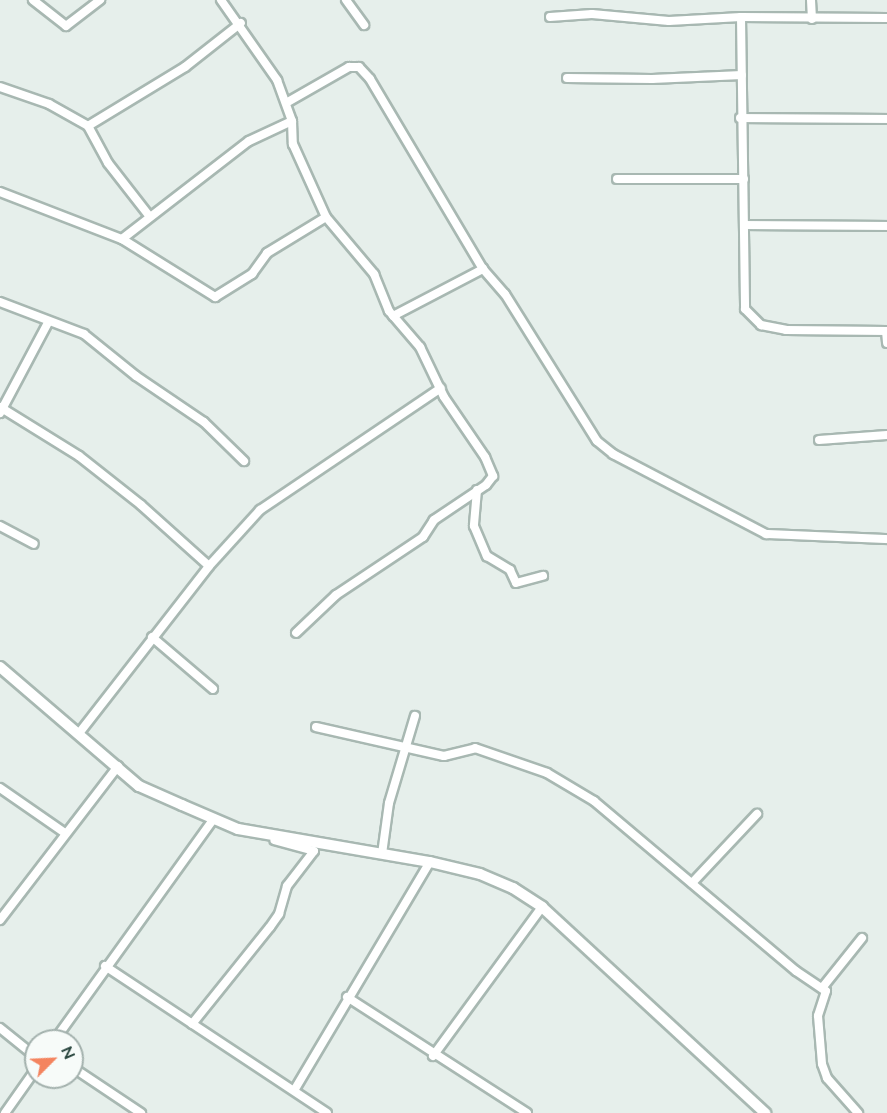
<!DOCTYPE html>
<style>
body{margin:0}
#map{position:relative;width:887px;height:1113px;overflow:hidden;background:#e6efeb;font-family:Mulish,sans-serif}
div>[style]{position:absolute}
.roads{filter:drop-shadow(2px 0 #a8b8b2) drop-shadow(-2px 0 #a8b8b2) drop-shadow(0 2px #a8b8b2) drop-shadow(0 -2px #a8b8b2)}
.street>*{height:8px;margin:-4px;padding:0 4px;transform-origin:4px;border-radius:4px;background:#fff}
.secondary>*{height:10px;margin:-5px;padding:0 5px;transform-origin:5px;border-radius:5px;background:#fff}
span{translate:-50% -50%;white-space:nowrap;text-align:center;line-height:1.15;-webkit-text-stroke:4.5px #f7fbf9;paint-order:stroke}
.north{position:absolute;left:24px;top:1029px;width:60px;height:60px;box-sizing:border-box;background:#f7fbf9;border:2px solid #a3b1ad;border-radius:50%;rotate:66deg;font-size:16px;font-weight:700;line-height:24px;text-align:center;color:#24423a}
.north::after{content:'';display:block;margin:auto;width:21px;height:27px;background:#f4845f;clip-path:polygon(50% 0,100% 100%,50% 72%,0 100%)}
</style>
<div id="map">
<div class="roads">
<div class="street">
<i style="left:33px;top:0;width:42px;rotate:38.2deg"></i>
<i style="left:66px;top:26px;width:43px;rotate:-37.4deg"></i>
<i style="left:221px;top:0;width:98px;rotate:55deg"></i>
<i style="left:277px;top:80px;width:44px;rotate:69.9deg"></i>
<i style="left:292px;top:121px;width:23px;rotate:88deg"></i>
<i style="left:293px;top:144px;width:80px;rotate:65.7deg"></i>
<i style="left:326px;top:217px;width:75px;rotate:49.9deg"></i>
<i style="left:374px;top:274px;width:40px;rotate:68deg"></i>
<i style="left:389px;top:311px;width:48px;rotate:49.3deg"></i>
<i style="left:420px;top:347px;width:55px;rotate:64.4deg"></i>
<i style="left:444px;top:397px;width:73px;rotate:55.7deg"></i>
<i style="left:485px;top:457px;width:21px;rotate:67deg"></i>
<i style="left:493px;top:476px;width:11px;rotate:128deg"></i>
<i style="left:486px;top:485px;width:63px;rotate:146.1deg"></i>
<i style="left:434px;top:520px;width:20px;rotate:123deg"></i>
<i style="left:423px;top:537px;width:105px;rotate:146.3deg"></i>
<i style="left:336px;top:595px;width:55px;rotate:136.5deg"></i>
<i style="left:346px;top:0;width:31px;rotate:54deg"></i>
<i style="left:811px;top:0;width:19px;rotate:87deg"></i>
<i style="left:550px;top:17px;width:42px;rotate:-4.1deg"></i>
<i style="left:592px;top:14px;width:77px;rotate:5.2deg"></i>
<i style="left:669px;top:21px;width:72px;rotate:-3.2deg"></i>
<i style="left:741px;top:17px;width:146px;rotate:0.4deg"></i>
<i style="left:741px;top:17px;width:292px;rotate:89.2deg"></i>
<i style="left:745px;top:309px;width:23px;rotate:45deg"></i>
<i style="left:761px;top:325px;width:25px;rotate:11deg"></i>
<i style="left:786px;top:330px;width:101px;rotate:0.6deg"></i>
<i style="left:567px;top:78px;width:85px;rotate:0.7deg"></i>
<i style="left:652px;top:79px;width:90px;rotate:-2.5deg"></i>
<i style="left:0;top:87px;width:52px;rotate:19.1deg"></i>
<i style="left:49px;top:104px;width:45px;rotate:29.4deg"></i>
<i style="left:88px;top:126px;width:114px;rotate:-31.3deg"></i>
<i style="left:185px;top:67px;width:71px;rotate:-38.2deg"></i>
<i style="left:286px;top:103px;width:73px;rotate:-29.7deg"></i>
<i style="left:349px;top:67px;width:10px"></i>
<i style="left:359px;top:67px;width:16px;rotate:47deg"></i>
<i style="left:370px;top:79px;width:221px;rotate:59.3deg"></i>
<i style="left:483px;top:269px;width:33px;rotate:49deg"></i>
<i style="left:505px;top:294px;width:173px;rotate:58deg"></i>
<i style="left:597px;top:441px;width:21px;rotate:39deg"></i>
<i style="left:613px;top:454px;width:173px;rotate:27.6deg"></i>
<i style="left:766px;top:534px;width:121px;rotate:2.4deg"></i>
<i style="left:740px;top:118px;width:147px;rotate:0.4deg"></i>
<i style="left:88px;top:126px;width:42px;rotate:61.6deg"></i>
<i style="left:108px;top:163px;width:68px;rotate:52.1deg"></i>
<i style="left:617px;top:179px;width:127px"></i>
<i style="left:0;top:192px;width:131px;rotate:21.1deg"></i>
<i style="left:122px;top:239px;width:110px;rotate:31.9deg"></i>
<i style="left:215px;top:297px;width:44px;rotate:-31.9deg"></i>
<i style="left:252px;top:274px;width:26px;rotate:-54deg"></i>
<i style="left:267px;top:253px;width:69px;rotate:-31.4deg"></i>
<i style="left:746px;top:225px;width:141px;rotate:0.4deg"></i>
<i style="left:122px;top:239px;width:160px;rotate:-37.7deg"></i>
<i style="left:249px;top:141px;width:47px;rotate:-24.9deg"></i>
<i style="left:0;top:302px;width:90px;rotate:20.9deg"></i>
<i style="left:84px;top:334px;width:67px;rotate:38.9deg"></i>
<i style="left:136px;top:376px;width:82px;rotate:34.1deg"></i>
<i style="left:204px;top:422px;width:56px;rotate:44.3deg"></i>
<i style="left:393px;top:316px;width:102px;rotate:-27.6deg"></i>
<i style="left:886px;top:331px;width:12px;rotate:85deg"></i>
<i style="left:0;top:407px;width:93px;rotate:31.8deg"></i>
<i style="left:79px;top:456px;width:79px;rotate:38.3deg"></i>
<i style="left:141px;top:505px;width:91px;rotate:41.9deg"></i>
<i style="left:0;top:413px;width:104px;rotate:-62deg"></i>
<i style="left:819px;top:440px;width:68px;rotate:-4.2deg"></i>
<i style="left:477px;top:490px;width:36px;rotate:95deg"></i>
<i style="left:474px;top:526px;width:33px;rotate:67deg"></i>
<i style="left:487px;top:556px;width:27px;rotate:31deg"></i>
<i style="left:510px;top:570px;width:14px;rotate:65deg"></i>
<i style="left:516px;top:583px;width:28px;rotate:-15deg"></i>
<i style="left:0;top:526px;width:38px;rotate:28deg"></i>
<i style="left:152px;top:637px;width:80px;rotate:40.4deg"></i>
<i style="left:316px;top:727px;width:131px;rotate:12.8deg"></i>
<i style="left:444px;top:756px;width:32px;rotate:-14deg"></i>
<i style="left:475px;top:748px;width:76px;rotate:19.1deg"></i>
<i style="left:547px;top:773px;width:55px;rotate:30.8deg"></i>
<i style="left:594px;top:801px;width:264px;rotate:40.1deg"></i>
<i style="left:796px;top:971px;width:36px;rotate:34deg"></i>
<i style="left:826px;top:991px;width:26px;rotate:108deg"></i>
<i style="left:818px;top:1016px;width:48px;rotate:85.2deg"></i>
<i style="left:822px;top:1064px;width:15px;rotate:70deg"></i>
<i style="left:827px;top:1078px;width:47px;rotate:48.5deg"></i>
<i style="left:80px;top:732px;width:210px;rotate:-52.1deg"></i>
<i style="left:209px;top:566px;width:76px;rotate:-47.7deg"></i>
<i style="left:260px;top:510px;width:218px;rotate:-34deg"></i>
<i style="left:0;top:788px;width:79px;rotate:34.7deg"></i>
<i style="left:382px;top:854px;width:51px;rotate:-82.2deg"></i>
<i style="left:389px;top:803px;width:91px;rotate:-73.4deg"></i>
<i style="left:692px;top:883px;width:95px;rotate:-46.7deg"></i>
<i style="left:0;top:920px;width:194px;rotate:-52.5deg"></i>
<i style="left:105px;top:966px;width:266px;rotate:33.5deg"></i>
<i style="left:822px;top:988px;width:64px;rotate:-51.3deg"></i>
<i style="left:347px;top:997px;width:214px;rotate:32.8deg"></i>
<i style="left:192px;top:1024px;width:124px;rotate:-51.2deg"></i>
<i style="left:270px;top:927px;width:16px;rotate:-55deg"></i>
<i style="left:279px;top:914px;width:29px;rotate:-74deg"></i>
<i style="left:287px;top:886px;width:44px;rotate:-52.4deg"></i>
<i style="left:314px;top:851px;width:41px;rotate:-164.6deg"></i>
<i style="left:0;top:1028px;width:46px;rotate:38.9deg"></i>
<i style="left:54px;top:1041px;width:274px;rotate:-54.3deg"></i>
<i style="left:433px;top:1056px;width:185px;rotate:-53.8deg"></i>
<i style="left:72px;top:1067px;width:83px;rotate:33.7deg"></i>
<i style="left:295px;top:1089px;width:264px;rotate:-59.3deg"></i>
<i style="left:5px;top:1113px;width:54px;rotate:-54.8deg"></i>
</div>
<div class="secondary">
<i style="left:0;top:667px;width:183px;rotate:40.6deg"></i>
<i style="left:139px;top:786px;width:47px;rotate:23.8deg"></i>
<i style="left:182px;top:805px;width:61px;rotate:23.2deg"></i>
<i style="left:238px;top:829px;width:195px;rotate:9.8deg"></i>
<i style="left:430px;top:862px;width:51px;rotate:13.5deg"></i>
<i style="left:480px;top:874px;width:36px;rotate:23deg"></i>
<i style="left:513px;top:888px;width:35px;rotate:33deg"></i>
<i style="left:542px;top:907px;width:304px;rotate:42.7deg"></i>
</div>
</div>
<div class="north">N</div>
</div>
